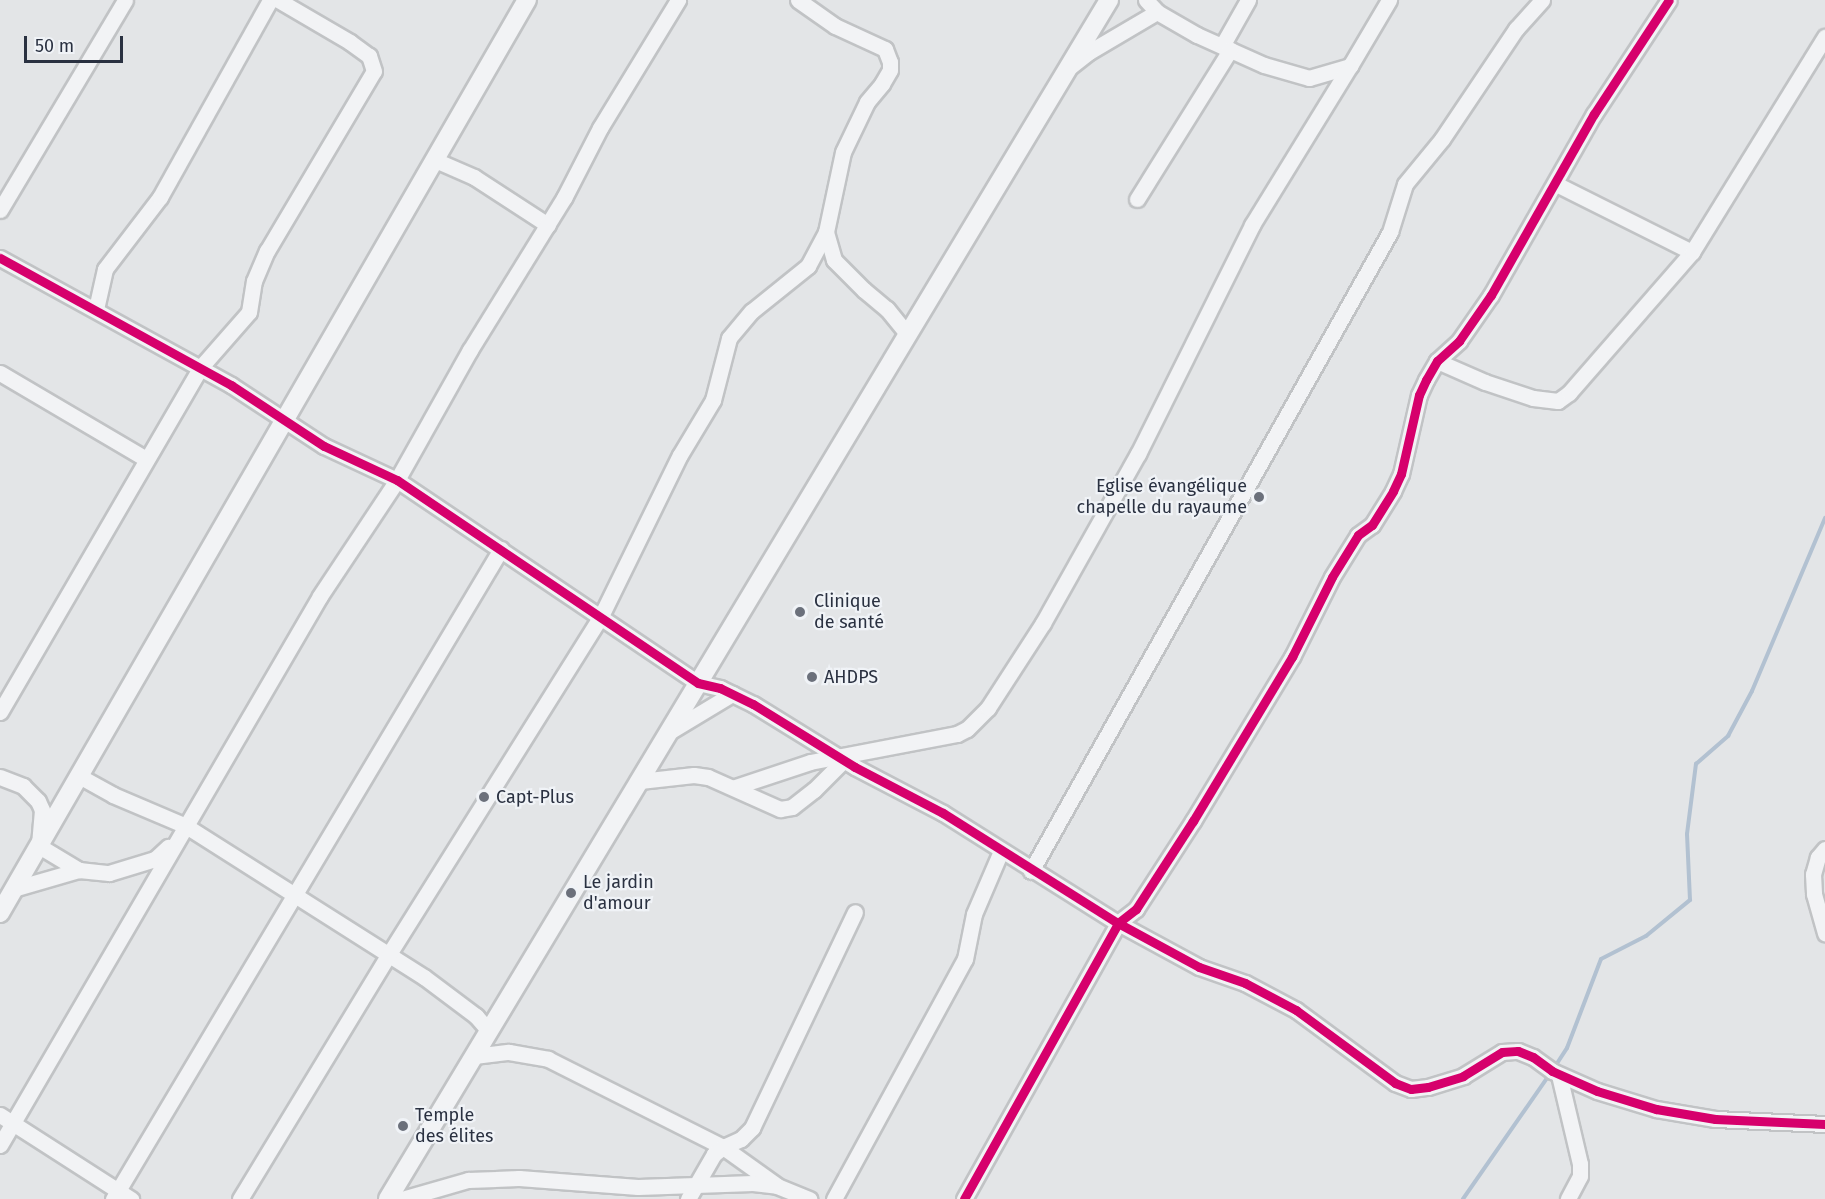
<!DOCTYPE html>
<meta charset="utf-8">
<style>
body{margin:0}
#map{position:relative;width:1825px;height:1199px;overflow:hidden;background:#e3e5e7;font-family:"Fira Sans",sans-serif}
div>[style]{position:absolute}
.stream>*{height:4px;margin:-2px;padding:0 2px;transform-origin:2px;border-radius:2px;background:#b2c1d1}
.roads{filter:drop-shadow(2px 0 #c1c3c5) drop-shadow(-2px 0 #c1c3c5) drop-shadow(0 2px #c1c3c5) drop-shadow(0 -2px #c1c3c5)}
.minor>*{height:15px;margin:-7.5px;padding:0 7.5px;transform-origin:7.5px;border-radius:7.5px;background:#f2f3f5}
.tertiary>*{height:18px;margin:-9px;padding:0 9px;transform-origin:9px;border-radius:9px;background:#f2f3f5}
.cycleway>*{height:9px;margin:-4.5px;padding:0 4.5px;transform-origin:4.5px;border-radius:4.5px;background:#d6006c}
.dots>*{width:16px;height:16px;translate:-50% -50%;box-sizing:border-box;border:3px solid #f0f3f7;border-radius:50%}
span{translate:-50% -50%;white-space:nowrap;text-align:center;line-height:1.15;-webkit-text-stroke:4.5px #f0f3f7;paint-order:stroke}
.poi-label{font-size:18px;color:#2a3141}
.right{translate:-100% -50%;text-align:right}
.left{translate:0 -50%;text-align:left}
.scale{position:absolute;left:24px;top:36px;width:99px;height:27px;box-sizing:border-box;border:3px solid #2a3141;border-top:0;padding-left:8px;font-size:18px;line-height:21px;white-space:nowrap;color:#2a3141;-webkit-text-stroke:4px #f0f3f7;paint-order:stroke}
</style>
<div id="map">
<div class="stream">
<i style="left:1554px;top:1068px;width:24px;rotate:-57deg"></i>
<i style="left:1567px;top:1048px;width:95px;rotate:-69.1deg"></i>
<i style="left:1601px;top:959px;width:51px;rotate:-27.1deg"></i>
<i style="left:1646px;top:936px;width:57px;rotate:-39.3deg"></i>
<i style="left:1690px;top:900px;width:66px;rotate:-92.6deg"></i>
<i style="left:1687px;top:834px;width:71px;rotate:-82.7deg"></i>
<i style="left:1696px;top:764px;width:43px;rotate:-41.2deg"></i>
<i style="left:1728px;top:736px;width:51px;rotate:-61.9deg"></i>
<i style="left:1752px;top:691px;width:188px;rotate:-67.1deg"></i>
<i style="left:1463px;top:1199px;width:152px;rotate:-55.2deg"></i>
</div>
<div class="roads">
<div class="minor">
<i style="left:798px;top:0;width:45px;rotate:35.1deg"></i>
<i style="left:835px;top:26px;width:55px;rotate:24.7deg"></i>
<i style="left:885px;top:49px;width:14px;rotate:69deg"></i>
<i style="left:890px;top:62px;width:8px;rotate:90deg"></i>
<i style="left:890px;top:70px;width:16px;rotate:120deg"></i>
<i style="left:882px;top:84px;width:23px;rotate:130deg"></i>
<i style="left:867px;top:102px;width:55px;rotate:115.6deg"></i>
<i style="left:843px;top:152px;width:82px;rotate:102deg"></i>
<i style="left:826px;top:232px;width:29px;rotate:74deg"></i>
<i style="left:834px;top:260px;width:42px;rotate:45deg"></i>
<i style="left:864px;top:290px;width:30px;rotate:40deg"></i>
<i style="left:887px;top:309px;width:33px;rotate:51deg"></i>
<i style="left:1146px;top:0;width:16px;rotate:47deg"></i>
<i style="left:1157px;top:12px;width:46px;rotate:29.9deg"></i>
<i style="left:1197px;top:35px;width:73px;rotate:24.1deg"></i>
<i style="left:1264px;top:65px;width:47px;rotate:16.1deg"></i>
<i style="left:1309px;top:78px;width:43px;rotate:-16.3deg"></i>
<i style="left:1350px;top:66px;width:77px;rotate:-59.4deg"></i>
<i style="left:1222px;top:46px;width:53px;rotate:-60.5deg"></i>
<i style="left:1071px;top:66px;width:23px;rotate:-38deg"></i>
<i style="left:1089px;top:52px;width:79px;rotate:-30.5deg"></i>
<i style="left:435px;top:160px;width:43px;rotate:23.6deg"></i>
<i style="left:474px;top:177px;width:88px;rotate:33deg"></i>
<i style="left:1556px;top:184px;width:152px;rotate:26.6deg"></i>
<i style="left:1137px;top:199px;width:176px;rotate:-58deg"></i>
<i style="left:0;top:210px;width:244px;rotate:-59.2deg"></i>
<i style="left:0;top:258px;width:264px;rotate:28.8deg"></i>
<i style="left:231px;top:385px;width:111px;rotate:33.3deg"></i>
<i style="left:324px;top:446px;width:81px;rotate:25deg"></i>
<i style="left:397px;top:480px;width:363px;rotate:34deg"></i>
<i style="left:698px;top:683px;width:23px;rotate:13deg"></i>
<i style="left:720px;top:688px;width:37px;rotate:26deg"></i>
<i style="left:753px;top:704px;width:120px;rotate:31.7deg"></i>
<i style="left:855px;top:767px;width:99px;rotate:27.6deg"></i>
<i style="left:943px;top:813px;width:207px;rotate:32.2deg"></i>
<i style="left:1118px;top:923px;width:92px;rotate:28.5deg"></i>
<i style="left:1199px;top:967px;width:49px;rotate:19.2deg"></i>
<i style="left:1245px;top:983px;width:58px;rotate:27.9deg"></i>
<i style="left:1296px;top:1010px;width:123px;rotate:36.4deg"></i>
<i style="left:1395px;top:1083px;width:17px;rotate:21deg"></i>
<i style="left:1411px;top:1089px;width:17px;rotate:-7deg"></i>
<i style="left:1428px;top:1087px;width:37px;rotate:-17deg"></i>
<i style="left:1463px;top:1076px;width:46px;rotate:-31.6deg"></i>
<i style="left:1502px;top:1052px;width:16px;rotate:-4deg"></i>
<i style="left:1518px;top:1051px;width:16px;rotate:22deg"></i>
<i style="left:1533px;top:1057px;width:24px;rotate:36deg"></i>
<i style="left:1552px;top:1071px;width:49px;rotate:24deg"></i>
<i style="left:1597px;top:1091px;width:62px;rotate:17deg"></i>
<i style="left:1656px;top:1109px;width:60px;rotate:9.6deg"></i>
<i style="left:1715px;top:1119px;width:110px;rotate:2.6deg"></i>
<i style="left:96px;top:309px;width:41px;rotate:-77.3deg"></i>
<i style="left:105px;top:269px;width:91px;rotate:-52.6deg"></i>
<i style="left:160px;top:197px;width:226px;rotate:-60.8deg"></i>
<i style="left:1437px;top:361px;width:52px;rotate:23.6deg"></i>
<i style="left:1485px;top:382px;width:51px;rotate:18.4deg"></i>
<i style="left:1533px;top:398px;width:25px;rotate:7deg"></i>
<i style="left:1558px;top:401px;width:14px;rotate:-36deg"></i>
<i style="left:1569px;top:393px;width:187px;rotate:-48.9deg"></i>
<i style="left:1692px;top:252px;width:253px;rotate:-58.3deg"></i>
<i style="left:0;top:373px;width:169px;rotate:30.5deg"></i>
<i style="left:0;top:712px;width:398px;rotate:-59.8deg"></i>
<i style="left:200px;top:368px;width:74px;rotate:-48.8deg"></i>
<i style="left:249px;top:312px;width:31px;rotate:-81deg"></i>
<i style="left:254px;top:281px;width:33px;rotate:-67deg"></i>
<i style="left:267px;top:251px;width:209px;rotate:-59.3deg"></i>
<i style="left:374px;top:71px;width:16px;rotate:-108deg"></i>
<i style="left:369px;top:56px;width:24px;rotate:-144deg"></i>
<i style="left:350px;top:42px;width:83px;rotate:-149.7deg"></i>
<i style="left:669px;top:732px;width:74px;rotate:-31.1deg"></i>
<i style="left:79px;top:776px;width:39px;rotate:29deg"></i>
<i style="left:113px;top:795px;width:79px;rotate:23deg"></i>
<i style="left:186px;top:826px;width:282px;rotate:32.4deg"></i>
<i style="left:424px;top:977px;width:65px;rotate:36.9deg"></i>
<i style="left:476px;top:1016px;width:20px;rotate:49deg"></i>
<i style="left:0;top:777px;width:25px;rotate:21deg"></i>
<i style="left:23px;top:786px;width:21px;rotate:45deg"></i>
<i style="left:38px;top:801px;width:10px;rotate:66deg"></i>
<i style="left:42px;top:810px;width:36px;rotate:95deg"></i>
<i style="left:39px;top:846px;width:47px;rotate:31deg"></i>
<i style="left:79px;top:870px;width:30px;rotate:6deg"></i>
<i style="left:109px;top:873px;width:48px;rotate:-16.9deg"></i>
<i style="left:155px;top:859px;width:18px;rotate:-43deg"></i>
<i style="left:640px;top:781px;width:54px;rotate:-6.3deg"></i>
<i style="left:694px;top:775px;width:14px;rotate:8deg"></i>
<i style="left:708px;top:777px;width:79px;rotate:24deg"></i>
<i style="left:780px;top:809px;width:12px;rotate:-9deg"></i>
<i style="left:792px;top:807px;width:28px;rotate:-38deg"></i>
<i style="left:814px;top:790px;width:42px;rotate:-45deg"></i>
<i style="left:735px;top:787px;width:79px;rotate:-18.4deg"></i>
<i style="left:810px;top:762px;width:150px;rotate:-10.8deg"></i>
<i style="left:957px;top:734px;width:11px;rotate:-27deg"></i>
<i style="left:967px;top:729px;width:30px;rotate:-45deg"></i>
<i style="left:988px;top:708px;width:101px;rotate:-57.1deg"></i>
<i style="left:1043px;top:623px;width:194px;rotate:-60.7deg"></i>
<i style="left:1138px;top:454px;width:256px;rotate:-63.5deg"></i>
<i style="left:1252px;top:225px;width:187px;rotate:-58.4deg"></i>
<i style="left:1825px;top:849px;width:11px;rotate:131deg"></i>
<i style="left:1818px;top:857px;width:18px;rotate:106deg"></i>
<i style="left:1813px;top:874px;width:20px;rotate:87deg"></i>
<i style="left:1814px;top:894px;width:41px;rotate:74.2deg"></i>
<i style="left:1031px;top:871px;width:733px;rotate:-60.67deg"></i>
<i style="left:1390px;top:232px;width:50px;rotate:-72.6deg"></i>
<i style="left:1405px;top:184px;width:58px;rotate:-50.6deg"></i>
<i style="left:1442px;top:139px;width:133px;rotate:-56.1deg"></i>
<i style="left:1516px;top:29px;width:39px;rotate:-48deg"></i>
<i style="left:13px;top:889px;width:69px;rotate:-16.1deg"></i>
<i style="left:474px;top:1056px;width:35px;rotate:-7deg"></i>
<i style="left:509px;top:1052px;width:40px;rotate:10deg"></i>
<i style="left:548px;top:1059px;width:196px;rotate:26.7deg"></i>
<i style="left:723px;top:1147px;width:65px;rotate:35.6deg"></i>
<i style="left:1559px;top:1075px;width:91px;rotate:76.7deg"></i>
<i style="left:1580px;top:1164px;width:12px;rotate:90deg"></i>
<i style="left:1580px;top:1176px;width:26px;rotate:118deg"></i>
<i style="left:0;top:1115px;width:156px;rotate:32.7deg"></i>
<i style="left:0;top:1145px;width:635px;rotate:-59.76deg"></i>
<i style="left:320px;top:596px;width:139px;rotate:-56.4deg"></i>
<i style="left:397px;top:480px;width:149px;rotate:-60.7deg"></i>
<i style="left:470px;top:350px;width:179px;rotate:-58.3deg"></i>
<i style="left:564px;top:198px;width:79px;rotate:-62.8deg"></i>
<i style="left:600px;top:128px;width:150px;rotate:-58.6deg"></i>
<i style="left:113px;top:1199px;width:757px;rotate:-59.17deg"></i>
<i style="left:240px;top:1199px;width:287px;rotate:-58.7deg"></i>
<i style="left:389px;top:954px;width:399px;rotate:-57.9deg"></i>
<i style="left:601px;top:616px;width:179px;rotate:-63.9deg"></i>
<i style="left:680px;top:455px;width:64px;rotate:-59deg"></i>
<i style="left:713px;top:400px;width:64px;rotate:-75.5deg"></i>
<i style="left:729px;top:338px;width:35px;rotate:-50deg"></i>
<i style="left:752px;top:311px;width:72px;rotate:-38.8deg"></i>
<i style="left:808px;top:266px;width:38px;rotate:-62deg"></i>
<i style="left:402px;top:1199px;width:69px;rotate:-16.1deg"></i>
<i style="left:468px;top:1180px;width:51px;rotate:-2.2deg"></i>
<i style="left:519px;top:1178px;width:119px;rotate:4.3deg"></i>
<i style="left:638px;top:1187px;width:115px;rotate:-2deg"></i>
<i style="left:753px;top:1183px;width:24px;rotate:7deg"></i>
<i style="left:777px;top:1186px;width:35px;rotate:22deg"></i>
<i style="left:688px;top:1199px;width:52px;rotate:-60deg"></i>
<i style="left:714px;top:1154px;width:11px;rotate:-38deg"></i>
<i style="left:723px;top:1147px;width:20px;rotate:-24deg"></i>
<i style="left:741px;top:1139px;width:16px;rotate:-45deg"></i>
<i style="left:752px;top:1128px;width:239px;rotate:-64.5deg"></i>
<i style="left:834px;top:1199px;width:273px;rotate:-61.4deg"></i>
<i style="left:965px;top:959px;width:46px;rotate:-78.7deg"></i>
<i style="left:974px;top:914px;width:69px;rotate:-66.8deg"></i>
<i style="left:964px;top:1199px;width:316px;rotate:-60.8deg"></i>
<i style="left:1118px;top:923px;width:23px;rotate:-38deg"></i>
<i style="left:1136px;top:909px;width:105px;rotate:-57.1deg"></i>
<i style="left:1193px;top:821px;width:192px;rotate:-58.9deg"></i>
<i style="left:1292px;top:657px;width:89px;rotate:-63.4deg"></i>
<i style="left:1332px;top:577px;width:49px;rotate:-58.2deg"></i>
<i style="left:1358px;top:535px;width:17px;rotate:-36deg"></i>
<i style="left:1372px;top:525px;width:40px;rotate:-58deg"></i>
<i style="left:1393px;top:491px;width:19px;rotate:-65deg"></i>
<i style="left:1401px;top:474px;width:81px;rotate:-77.2deg"></i>
<i style="left:1419px;top:395px;width:17px;rotate:-65deg"></i>
<i style="left:1426px;top:380px;width:22px;rotate:-60deg"></i>
<i style="left:1437px;top:361px;width:30px;rotate:-42deg"></i>
<i style="left:1459px;top:341px;width:56px;rotate:-55.2deg"></i>
<i style="left:1491px;top:295px;width:208px;rotate:-60.4deg"></i>
<i style="left:1594px;top:114px;width:136px;rotate:-56.7deg"></i>
</div>
<div class="tertiary">
<i style="left:0;top:913px;width:1054px;rotate:-60.01deg"></i>
<i style="left:388px;top:1199px;width:1399px;rotate:-58.98deg"></i>
</div>
</div>
<div class="cycleway">
<i style="left:0;top:258px;width:264px;rotate:28.8deg"></i>
<i style="left:231px;top:385px;width:111px;rotate:33.3deg"></i>
<i style="left:324px;top:446px;width:81px;rotate:25deg"></i>
<i style="left:397px;top:480px;width:363px;rotate:34deg"></i>
<i style="left:698px;top:683px;width:23px;rotate:13deg"></i>
<i style="left:720px;top:688px;width:37px;rotate:26deg"></i>
<i style="left:753px;top:704px;width:120px;rotate:31.7deg"></i>
<i style="left:855px;top:767px;width:99px;rotate:27.6deg"></i>
<i style="left:943px;top:813px;width:207px;rotate:32.2deg"></i>
<i style="left:1118px;top:923px;width:92px;rotate:28.5deg"></i>
<i style="left:1199px;top:967px;width:49px;rotate:19.2deg"></i>
<i style="left:1245px;top:983px;width:58px;rotate:27.9deg"></i>
<i style="left:1296px;top:1010px;width:123px;rotate:36.4deg"></i>
<i style="left:1395px;top:1083px;width:17px;rotate:21deg"></i>
<i style="left:1411px;top:1089px;width:17px;rotate:-7deg"></i>
<i style="left:1428px;top:1087px;width:37px;rotate:-17deg"></i>
<i style="left:1463px;top:1076px;width:46px;rotate:-31.6deg"></i>
<i style="left:1502px;top:1052px;width:16px;rotate:-4deg"></i>
<i style="left:1518px;top:1051px;width:16px;rotate:22deg"></i>
<i style="left:1533px;top:1057px;width:24px;rotate:36deg"></i>
<i style="left:1552px;top:1071px;width:49px;rotate:24deg"></i>
<i style="left:1597px;top:1091px;width:62px;rotate:17deg"></i>
<i style="left:1656px;top:1109px;width:60px;rotate:9.6deg"></i>
<i style="left:1715px;top:1119px;width:110px;rotate:2.6deg"></i>
<i style="left:964px;top:1199px;width:316px;rotate:-60.8deg"></i>
<i style="left:1118px;top:923px;width:23px;rotate:-38deg"></i>
<i style="left:1136px;top:909px;width:105px;rotate:-57.1deg"></i>
<i style="left:1193px;top:821px;width:192px;rotate:-58.9deg"></i>
<i style="left:1292px;top:657px;width:89px;rotate:-63.4deg"></i>
<i style="left:1332px;top:577px;width:49px;rotate:-58.2deg"></i>
<i style="left:1358px;top:535px;width:17px;rotate:-36deg"></i>
<i style="left:1372px;top:525px;width:40px;rotate:-58deg"></i>
<i style="left:1393px;top:491px;width:19px;rotate:-65deg"></i>
<i style="left:1401px;top:474px;width:81px;rotate:-77.2deg"></i>
<i style="left:1419px;top:395px;width:17px;rotate:-65deg"></i>
<i style="left:1426px;top:380px;width:22px;rotate:-60deg"></i>
<i style="left:1437px;top:361px;width:30px;rotate:-42deg"></i>
<i style="left:1459px;top:341px;width:56px;rotate:-55.2deg"></i>
<i style="left:1491px;top:295px;width:208px;rotate:-60.4deg"></i>
<i style="left:1594px;top:114px;width:136px;rotate:-56.7deg"></i>
</div>
<div class="dots">
<i style="left:1259px;top:497px;background:#6b707b"></i>
<i style="left:800px;top:612px;background:#6b707b"></i>
<i style="left:812px;top:677px;background:#6b707b"></i>
<i style="left:484px;top:797px;background:#6b707b"></i>
<i style="left:571px;top:893px;background:#6b707b"></i>
<i style="left:403px;top:1126px;background:#6b707b"></i>
</div>
<div class="poi-label">
<span class="right" style="left:1247px;top:497px">Eglise évangélique<br>chapelle du rayaume</span>
<span class="left" style="left:814px;top:612px">Clinique<br>de santé</span>
<span class="left" style="left:824px;top:677px">AHDPS</span>
<span class="left" style="left:496px;top:797px">Capt-Plus</span>
<span class="left" style="left:583px;top:893px">Le jardin<br>d'amour</span>
<span class="left" style="left:415px;top:1126px">Temple<br>des élites</span>
</div>
<div class="scale">50 m</div>
</div>
